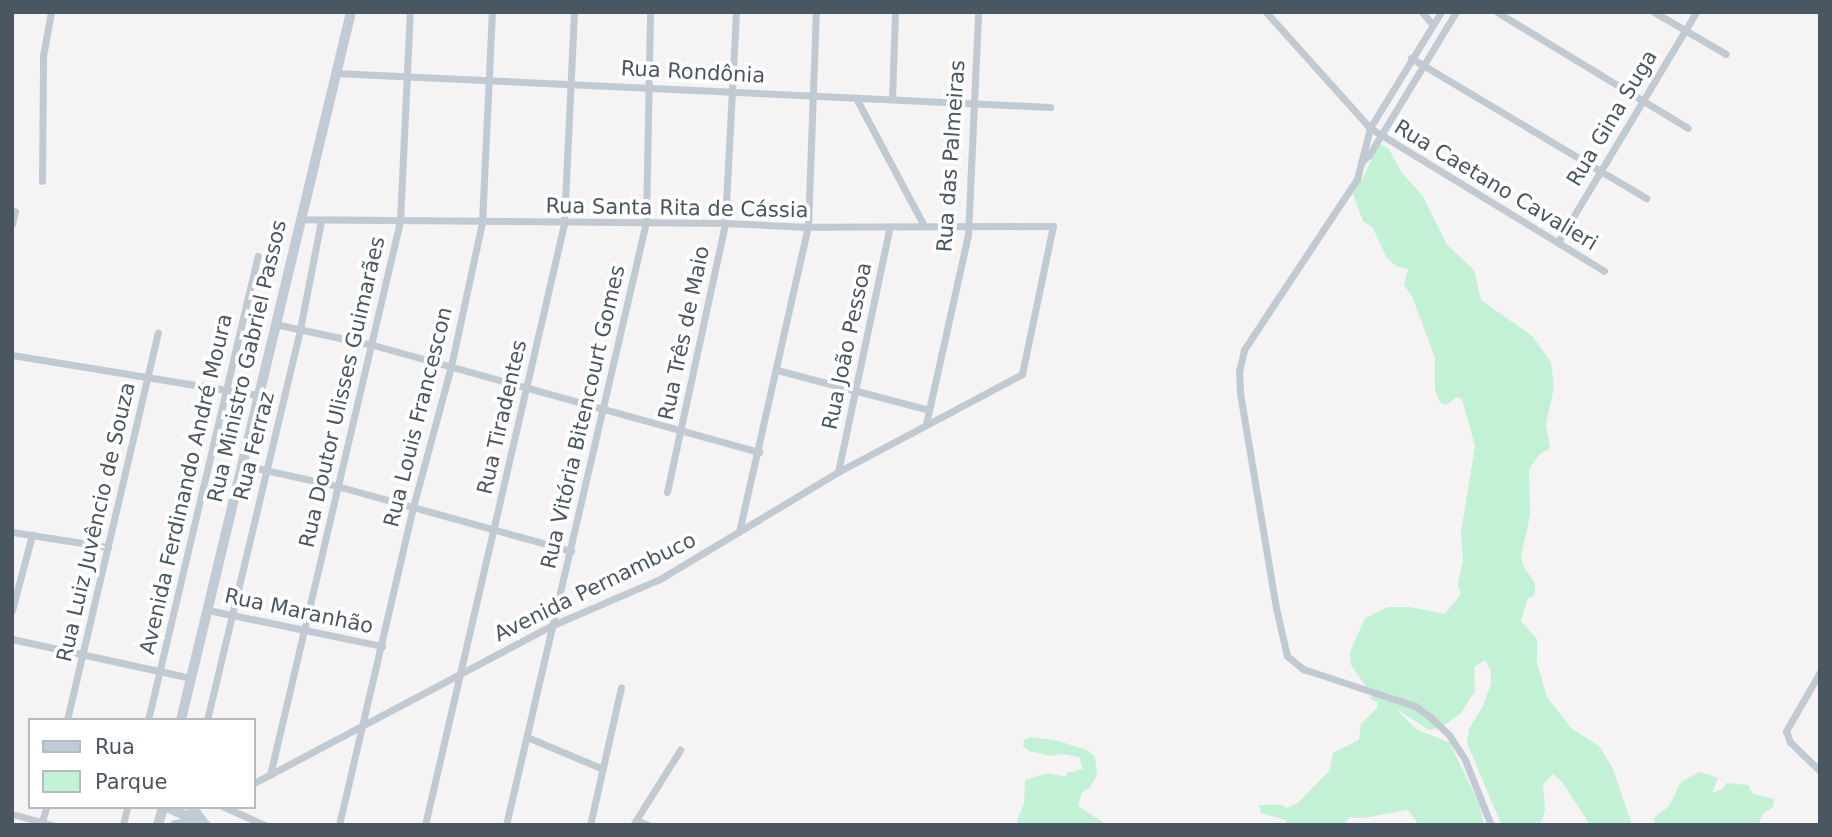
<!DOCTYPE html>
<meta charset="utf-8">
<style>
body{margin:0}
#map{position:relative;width:1832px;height:837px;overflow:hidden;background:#f5f3f3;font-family:"DejaVu Sans",sans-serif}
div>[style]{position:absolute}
.green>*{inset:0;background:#c3f1d5}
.street>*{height:7px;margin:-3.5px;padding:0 3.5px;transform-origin:3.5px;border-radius:3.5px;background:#c1cad2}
.secondary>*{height:10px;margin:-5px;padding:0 5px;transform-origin:5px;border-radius:5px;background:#c1cbd6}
span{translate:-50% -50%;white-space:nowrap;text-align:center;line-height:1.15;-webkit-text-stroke:7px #fff;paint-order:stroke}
.street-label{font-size:21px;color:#4a5661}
.frame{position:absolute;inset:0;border:14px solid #4a5661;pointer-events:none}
.legend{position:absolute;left:28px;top:718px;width:228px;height:91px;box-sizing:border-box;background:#fff;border:2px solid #b7bbc0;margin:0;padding:9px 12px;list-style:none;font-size:21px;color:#4a5661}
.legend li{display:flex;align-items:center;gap:14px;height:35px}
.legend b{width:35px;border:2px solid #b7bbc0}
</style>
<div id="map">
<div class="green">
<i style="clip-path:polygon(1379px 143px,1389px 149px,1401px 172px,1422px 195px,1447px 245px,1474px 270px,1481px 300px,1532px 336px,1551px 362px,1554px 387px,1546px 424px,1550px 448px,1539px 455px,1529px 469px,1530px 515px,1521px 557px,1524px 568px,1535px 583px,1535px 590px,1534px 596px,1528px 598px,1521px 621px,1537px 639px,1537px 663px,1547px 697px,1571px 728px,1600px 747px,1613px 769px,1632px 825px,1590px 825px,1563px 783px,1553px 774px,1543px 784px,1545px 809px,1542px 821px,1536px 825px,1501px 824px,1467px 743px,1469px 729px,1483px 706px,1491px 684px,1491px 671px,1485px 660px,1474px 667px,1475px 691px,1461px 713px,1442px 727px,1429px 730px,1395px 708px,1416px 729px,1450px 743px,1480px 806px,1484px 825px,1419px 825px,1408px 810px,1362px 818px,1350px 817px,1343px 825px,1286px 825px,1286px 820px,1261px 813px,1259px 805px,1282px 805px,1287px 808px,1298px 803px,1330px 770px,1333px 753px,1359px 740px,1361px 724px,1377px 708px,1378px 702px,1370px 699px,1372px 695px,1351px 665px,1350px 652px,1365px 618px,1387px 607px,1410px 607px,1445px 614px,1461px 594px,1458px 584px,1463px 559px,1461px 532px,1475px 446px,1462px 399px,1457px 397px,1446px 405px,1440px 402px,1435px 390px,1435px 358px,1412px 296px,1404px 285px,1408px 269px,1396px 266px,1386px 257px,1373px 228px,1363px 221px,1352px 192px,1364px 176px)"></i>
<i style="clip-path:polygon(1031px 737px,1058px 741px,1087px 750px,1095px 757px,1097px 775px,1090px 787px,1082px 792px,1078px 806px,1107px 825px,1019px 825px,1017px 820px,1024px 804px,1025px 780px,1048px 773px,1066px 777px,1067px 773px,1083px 769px,1079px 757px,1062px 754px,1050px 756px,1029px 751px,1023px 746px,1024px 740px)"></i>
<i style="clip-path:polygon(1700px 772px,1718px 778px,1712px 793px,1723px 789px,1726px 783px,1748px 785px,1753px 794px,1774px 799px,1773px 807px,1763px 814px,1758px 825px,1653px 825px,1655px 817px,1669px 806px,1681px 782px)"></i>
</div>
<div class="street">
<i style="left:1266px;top:12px;width:156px;rotate:48.1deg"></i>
<i style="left:1370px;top:128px;width:274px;rotate:31.4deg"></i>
<i style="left:1422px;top:12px;width:17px;rotate:50deg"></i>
<i style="left:1441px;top:12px;width:136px;rotate:121.5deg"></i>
<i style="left:1370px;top:128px;width:53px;rotate:104.3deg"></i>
<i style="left:1357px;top:179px;width:205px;rotate:123.5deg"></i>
<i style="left:1244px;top:350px;width:22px;rotate:103deg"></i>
<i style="left:1239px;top:371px;width:22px;rotate:87deg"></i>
<i style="left:1240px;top:393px;width:218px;rotate:80.5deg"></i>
<i style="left:1276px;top:608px;width:49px;rotate:77.1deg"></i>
<i style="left:1287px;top:656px;width:21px;rotate:39deg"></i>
<i style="left:1303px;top:669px;width:118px;rotate:18.3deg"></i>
<i style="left:1415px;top:706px;width:19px;rotate:36deg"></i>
<i style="left:1430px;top:717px;width:26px;rotate:43deg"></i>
<i style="left:1449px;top:735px;width:30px;rotate:57deg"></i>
<i style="left:1465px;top:760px;width:70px;rotate:68.2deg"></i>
<i style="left:1497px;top:12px;width:223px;rotate:31.3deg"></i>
<i style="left:1654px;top:12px;width:83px;rotate:30.3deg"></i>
<i style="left:1411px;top:58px;width:274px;rotate:30.8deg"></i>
<i style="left:335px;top:73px;width:716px;rotate:2.72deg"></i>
<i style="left:856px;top:98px;width:143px;rotate:62deg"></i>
<i style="left:892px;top:99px;width:87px;rotate:-88deg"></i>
<i style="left:1361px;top:162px;width:11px;rotate:-41deg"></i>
<i style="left:1369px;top:155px;width:167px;rotate:-58.7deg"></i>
<i style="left:42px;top:181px;width:125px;rotate:-89.5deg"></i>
<i style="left:43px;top:56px;width:45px;rotate:-79.7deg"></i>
<i style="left:12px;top:224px;width:13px;rotate:-77deg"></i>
<i style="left:1558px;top:242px;width:268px;rotate:-59deg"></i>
<i style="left:275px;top:324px;width:100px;rotate:12.1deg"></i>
<i style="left:373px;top:345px;width:401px;rotate:15.5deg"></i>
<i style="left:12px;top:355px;width:248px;rotate:9.3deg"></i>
<i style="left:777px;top:370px;width:157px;rotate:14.7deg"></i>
<i style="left:926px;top:424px;width:194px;rotate:-77.5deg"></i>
<i style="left:968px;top:235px;width:223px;rotate:-87.4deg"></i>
<i style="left:243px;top:465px;width:96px;rotate:12.6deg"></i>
<i style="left:337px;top:486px;width:243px;rotate:15.5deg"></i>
<i style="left:838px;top:472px;width:251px;rotate:-78.1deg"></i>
<i style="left:667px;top:492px;width:275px;rotate:-77.8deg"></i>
<i style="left:725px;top:223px;width:211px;rotate:-87deg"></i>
<i style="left:12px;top:532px;width:97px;rotate:8.9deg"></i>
<i style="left:739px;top:532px;width:313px;rotate:-77.3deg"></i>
<i style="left:808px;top:227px;width:215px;rotate:-87.9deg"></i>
<i style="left:12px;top:610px;width:78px;rotate:-75.1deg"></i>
<i style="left:208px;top:610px;width:178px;rotate:11.7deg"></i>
<i style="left:12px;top:639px;width:183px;rotate:12.3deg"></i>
<i style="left:1820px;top:672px;width:68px;rotate:120deg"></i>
<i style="left:1786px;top:731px;width:12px;rotate:70deg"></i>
<i style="left:1790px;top:742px;width:42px;rotate:44deg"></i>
<i style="left:67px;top:720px;width:398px;rotate:-76.8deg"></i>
<i style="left:148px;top:720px;width:477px;rotate:-76.7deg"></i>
<i style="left:207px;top:720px;width:402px;rotate:-76.6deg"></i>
<i style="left:300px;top:329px;width:110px;rotate:-79deg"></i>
<i style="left:527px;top:737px;width:82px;rotate:22.8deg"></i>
<i style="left:270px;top:775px;width:569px;rotate:-76.79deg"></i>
<i style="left:400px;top:221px;width:209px;rotate:-87.3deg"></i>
<i style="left:254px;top:783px;width:338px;rotate:-27.9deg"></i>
<i style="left:553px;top:625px;width:116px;rotate:-23.3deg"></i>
<i style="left:660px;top:579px;width:208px;rotate:-31deg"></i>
<i style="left:838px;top:472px;width:208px;rotate:-28deg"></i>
<i style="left:1022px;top:374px;width:151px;rotate:-78.2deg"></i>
<i style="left:1053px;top:226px;width:245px;rotate:179.8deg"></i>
<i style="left:808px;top:227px;width:83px;rotate:-177.2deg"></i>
<i style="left:725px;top:223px;width:425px;rotate:-179.5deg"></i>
<i style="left:224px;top:807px;width:45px;rotate:23.7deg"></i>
<i style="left:12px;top:814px;width:41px;rotate:15.4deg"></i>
<i style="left:636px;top:820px;width:13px;rotate:23deg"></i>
<i style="left:41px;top:825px;width:19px;rotate:-74deg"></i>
<i style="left:123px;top:825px;width:18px;rotate:-77deg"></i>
<i style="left:339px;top:825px;width:326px;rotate:-76.9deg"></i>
<i style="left:413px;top:507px;width:146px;rotate:-74.9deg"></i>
<i style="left:451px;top:366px;width:146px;rotate:-77.8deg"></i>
<i style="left:482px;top:223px;width:211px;rotate:-87.3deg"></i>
<i style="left:425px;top:825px;width:617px;rotate:-76.98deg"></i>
<i style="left:564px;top:224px;width:212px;rotate:-87.3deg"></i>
<i style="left:506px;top:825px;width:619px;rotate:-76.93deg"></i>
<i style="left:646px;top:222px;width:210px;rotate:-88.9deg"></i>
<i style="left:590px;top:825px;width:141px;rotate:-77.3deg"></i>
<i style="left:633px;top:825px;width:89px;rotate:-57.9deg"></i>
</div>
<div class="secondary">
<i style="left:181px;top:720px;width:728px;rotate:-76.5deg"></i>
<i style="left:167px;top:807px;width:43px;rotate:24.8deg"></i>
<i style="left:191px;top:807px;width:19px;rotate:51deg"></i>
<i style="left:158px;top:825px;width:19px;rotate:-74deg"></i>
<i style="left:175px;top:825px;width:20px;rotate:-9deg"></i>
</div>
<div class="street-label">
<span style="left:693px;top:72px;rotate:3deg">Rua Rondônia</span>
<span style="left:1612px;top:118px;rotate:-59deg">Rua Gina Suga</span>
<span style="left:951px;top:156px;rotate:-86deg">Rua das Palmeiras</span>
<span style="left:1496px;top:185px;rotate:31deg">Rua Caetano Cavalieri</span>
<span style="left:677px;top:208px;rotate:1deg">Rua Santa Rita de Cássia</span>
<span style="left:684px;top:333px;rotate:-78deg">Rua Três de Maio</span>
<span style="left:847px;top:346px;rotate:-78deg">Rua João Pessoa</span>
<span style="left:247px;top:361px;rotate:-77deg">Rua Ministro Gabriel Passos</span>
<span style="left:342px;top:392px;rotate:-77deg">Rua Doutor Ulisses Guimarães</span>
<span style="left:418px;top:417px;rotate:-76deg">Rua Louis Francescon</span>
<span style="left:502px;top:417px;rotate:-77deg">Rua Tiradentes</span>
<span style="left:583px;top:417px;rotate:-77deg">Rua Vitória Bitencourt Gomes</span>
<span style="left:254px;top:446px;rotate:-76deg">Rua Ferraz</span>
<span style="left:186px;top:484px;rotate:-77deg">Avenida Ferdinando André Moura</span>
<span style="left:96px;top:522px;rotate:-77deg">Rua Luiz Juvêncio de Souza</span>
<span style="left:595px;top:587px;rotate:-26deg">Avenida Pernambuco</span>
<span style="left:299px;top:611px;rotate:12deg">Rua Maranhão</span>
</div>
<div class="frame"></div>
<ul class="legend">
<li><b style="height:9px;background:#c1cbd6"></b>Rua</li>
<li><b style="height:19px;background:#c3f1d5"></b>Parque</li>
</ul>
</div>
